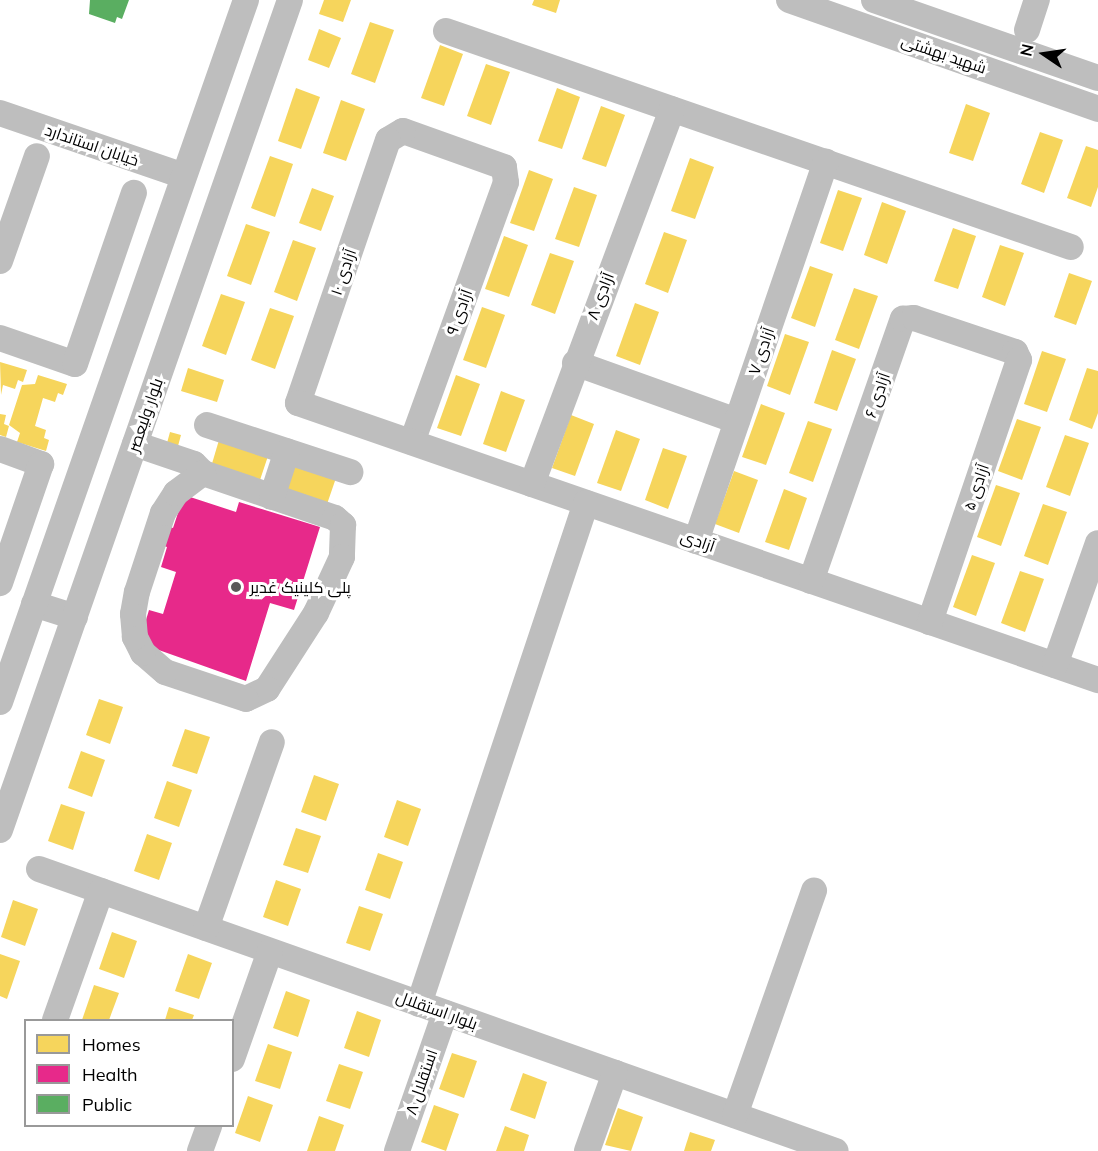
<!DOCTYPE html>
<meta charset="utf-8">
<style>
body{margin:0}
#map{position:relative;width:1098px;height:1151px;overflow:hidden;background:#fff;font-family:Mulish,Cairo,sans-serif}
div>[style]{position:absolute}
.homes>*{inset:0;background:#f6d55c}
.health>*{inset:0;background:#e7298a}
.public>*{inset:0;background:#5aae61}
.minor>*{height:26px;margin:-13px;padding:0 13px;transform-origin:13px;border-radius:13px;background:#bebebe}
.dots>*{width:16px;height:16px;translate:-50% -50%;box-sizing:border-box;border:3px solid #fff;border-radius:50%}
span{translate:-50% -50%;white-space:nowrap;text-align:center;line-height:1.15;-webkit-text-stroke:6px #fff;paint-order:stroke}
.street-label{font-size:16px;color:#000}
.poi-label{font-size:16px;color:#000}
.left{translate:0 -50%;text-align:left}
.legend{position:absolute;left:24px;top:1019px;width:210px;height:108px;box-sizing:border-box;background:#fff;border:2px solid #999;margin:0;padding:8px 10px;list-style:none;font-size:18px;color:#000}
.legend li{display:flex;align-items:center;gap:12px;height:30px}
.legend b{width:30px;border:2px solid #999}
.north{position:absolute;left:1014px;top:24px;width:60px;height:60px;-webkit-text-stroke:4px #fff;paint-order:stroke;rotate:283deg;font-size:16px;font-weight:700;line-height:24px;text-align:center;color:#000}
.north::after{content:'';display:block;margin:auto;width:21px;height:27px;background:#000;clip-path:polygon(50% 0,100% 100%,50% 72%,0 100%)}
</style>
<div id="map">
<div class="homes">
<i style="clip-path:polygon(324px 0,351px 0,343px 22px,319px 14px)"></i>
<i style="clip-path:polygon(534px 0,560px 0,556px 13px,532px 5px)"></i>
<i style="clip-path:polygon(370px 22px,394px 30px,375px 83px,351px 74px)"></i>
<i style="clip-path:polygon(319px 29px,341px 38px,329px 68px,308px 60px)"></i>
<i style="clip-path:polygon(440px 45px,463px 54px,444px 106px,421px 98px)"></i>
<i style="clip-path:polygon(486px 64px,510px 72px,491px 125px,467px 116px)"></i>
<i style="clip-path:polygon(296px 88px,320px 97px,301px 149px,278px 141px)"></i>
<i style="clip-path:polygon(557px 88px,580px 97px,562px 149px,538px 141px)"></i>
<i style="clip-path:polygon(341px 100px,365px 109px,346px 161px,323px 153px)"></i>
<i style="clip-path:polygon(966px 104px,990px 113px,973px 161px,949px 153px)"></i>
<i style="clip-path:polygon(601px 106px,625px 115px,606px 167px,582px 159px)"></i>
<i style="clip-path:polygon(1040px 132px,1063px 140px,1044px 193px,1021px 184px)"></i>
<i style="clip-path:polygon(1086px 146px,1098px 150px,1098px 187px,1091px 207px,1067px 198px)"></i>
<i style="clip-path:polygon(270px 156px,293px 164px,275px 217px,251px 208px)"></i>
<i style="clip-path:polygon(690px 158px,714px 167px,695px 219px,671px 211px)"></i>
<i style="clip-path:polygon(529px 170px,553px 179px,534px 231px,510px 223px)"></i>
<i style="clip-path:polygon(574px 187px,597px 195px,579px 247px,555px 239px)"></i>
<i style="clip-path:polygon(312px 188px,334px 196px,321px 231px,299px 223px)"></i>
<i style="clip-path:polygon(838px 190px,862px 198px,843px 251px,820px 243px)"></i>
<i style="clip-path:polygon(882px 202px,906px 211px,887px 264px,864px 255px)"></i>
<i style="clip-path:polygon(246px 224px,270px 232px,251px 285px,227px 276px)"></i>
<i style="clip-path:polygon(953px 228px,976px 236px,958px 289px,934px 281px)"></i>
<i style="clip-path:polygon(664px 232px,687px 240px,668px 293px,645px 284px)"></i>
<i style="clip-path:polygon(504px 236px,528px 245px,509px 297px,485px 289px)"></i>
<i style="clip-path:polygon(293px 240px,316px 248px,297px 301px,274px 292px)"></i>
<i style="clip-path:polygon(1000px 245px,1024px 253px,1005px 306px,982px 297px)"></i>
<i style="clip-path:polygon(550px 253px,574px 261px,555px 314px,531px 305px)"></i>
<i style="clip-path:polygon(810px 266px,833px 274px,815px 327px,791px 318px)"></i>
<i style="clip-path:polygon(1069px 273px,1092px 281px,1076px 325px,1054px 317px)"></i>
<i style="clip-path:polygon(854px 288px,878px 296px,859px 349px,835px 340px)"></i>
<i style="clip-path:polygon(221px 294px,245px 302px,226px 355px,202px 346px)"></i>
<i style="clip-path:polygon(635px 303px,659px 312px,640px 365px,616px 356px)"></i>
<i style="clip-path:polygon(482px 307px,505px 315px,486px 368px,463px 360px)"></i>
<i style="clip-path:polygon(270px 308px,294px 316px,275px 369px,251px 360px)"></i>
<i style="clip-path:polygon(785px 334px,809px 342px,790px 395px,767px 386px)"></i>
<i style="clip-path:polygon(832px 350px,856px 359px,837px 411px,814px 403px)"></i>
<i style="clip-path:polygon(1042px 351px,1066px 359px,1047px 412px,1024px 404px)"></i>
<i style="clip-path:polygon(0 362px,27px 370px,23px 382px,18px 380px,15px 389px,3px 385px,1px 395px)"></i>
<i style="clip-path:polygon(188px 368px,224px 380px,217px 402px,181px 391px)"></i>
<i style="clip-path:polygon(1087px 368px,1098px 371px,1098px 413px,1092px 429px,1069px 420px)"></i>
<i style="clip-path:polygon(38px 375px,67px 384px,63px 395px,58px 393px,55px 402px,43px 398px,35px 426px,46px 430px,44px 438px,49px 440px,46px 451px,17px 442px,20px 433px,9px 425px,22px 385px,35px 384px)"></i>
<i style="clip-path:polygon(456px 375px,480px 384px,461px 436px,437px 428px)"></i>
<i style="clip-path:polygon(501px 391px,525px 400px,506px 452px,483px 444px)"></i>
<i style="clip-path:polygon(761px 404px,785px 413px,766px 465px,742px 457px)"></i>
<i style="clip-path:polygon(0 414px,6px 415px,4px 424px,9px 426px,6px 437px,0 435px)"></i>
<i style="clip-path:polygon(571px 415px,594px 424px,575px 476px,552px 468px)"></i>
<i style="clip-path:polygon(1017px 419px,1041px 427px,1022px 480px,998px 471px)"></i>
<i style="clip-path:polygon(808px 421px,832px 429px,813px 482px,789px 473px)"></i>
<i style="clip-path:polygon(616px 430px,640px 439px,621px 491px,597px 483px)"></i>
<i style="clip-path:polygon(170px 432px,181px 435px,178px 446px,167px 443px)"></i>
<i style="clip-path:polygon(1065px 435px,1089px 443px,1070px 496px,1046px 487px)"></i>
<i style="clip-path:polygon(219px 440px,268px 456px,259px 483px,211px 467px)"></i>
<i style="clip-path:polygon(663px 448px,687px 456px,668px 509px,645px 500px)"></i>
<i style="clip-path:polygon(294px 464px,336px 478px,326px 507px,285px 493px)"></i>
<i style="clip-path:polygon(734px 471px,758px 480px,739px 533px,715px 524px)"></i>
<i style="clip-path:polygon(996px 485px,1020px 493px,1001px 546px,977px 537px)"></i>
<i style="clip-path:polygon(784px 489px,807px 498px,789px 550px,765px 542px)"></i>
<i style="clip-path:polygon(1043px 504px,1067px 512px,1048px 565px,1024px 556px)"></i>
<i style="clip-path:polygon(972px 555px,995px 563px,976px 616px,953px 607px)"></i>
<i style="clip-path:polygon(1020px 571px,1044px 579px,1025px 632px,1001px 623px)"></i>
<i style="clip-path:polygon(99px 699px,123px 707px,110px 744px,86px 735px)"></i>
<i style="clip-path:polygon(185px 729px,210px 737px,197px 774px,172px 766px)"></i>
<i style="clip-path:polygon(81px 751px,105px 760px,92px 797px,68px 788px)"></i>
<i style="clip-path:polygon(314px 775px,339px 784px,326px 821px,301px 812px)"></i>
<i style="clip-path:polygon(167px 781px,192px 790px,179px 827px,154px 818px)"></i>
<i style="clip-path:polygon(397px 800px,421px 809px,408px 846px,384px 837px)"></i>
<i style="clip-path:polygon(61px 804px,85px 812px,73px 850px,48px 841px)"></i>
<i style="clip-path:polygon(296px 828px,321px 836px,308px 873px,283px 865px)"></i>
<i style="clip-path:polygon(147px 834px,172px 843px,159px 880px,134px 871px)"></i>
<i style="clip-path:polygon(378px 853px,403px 862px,390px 899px,365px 890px)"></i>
<i style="clip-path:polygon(276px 880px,301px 889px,288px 926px,263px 917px)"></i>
<i style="clip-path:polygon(13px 900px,38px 909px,25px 946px,1px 937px)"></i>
<i style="clip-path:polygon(359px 906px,383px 914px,370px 951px,346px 943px)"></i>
<i style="clip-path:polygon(112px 932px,137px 941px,124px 978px,99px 969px)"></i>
<i style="clip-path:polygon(0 954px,20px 961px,7px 999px,0 996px)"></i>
<i style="clip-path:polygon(188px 954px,212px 963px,199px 999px,175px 991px)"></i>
<i style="clip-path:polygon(94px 985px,119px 993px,109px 1020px,82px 1020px)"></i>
<i style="clip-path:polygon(286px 991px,310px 1000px,298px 1037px,273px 1028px)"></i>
<i style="clip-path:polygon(169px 1007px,194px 1015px,192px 1020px,165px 1020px)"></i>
<i style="clip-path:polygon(357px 1011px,381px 1020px,369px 1057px,344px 1048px)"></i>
<i style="clip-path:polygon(268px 1044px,292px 1052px,280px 1089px,255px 1081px)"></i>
<i style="clip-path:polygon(452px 1053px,477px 1061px,464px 1098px,439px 1089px)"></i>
<i style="clip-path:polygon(339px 1064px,363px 1072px,350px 1109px,326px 1101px)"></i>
<i style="clip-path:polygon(523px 1073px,547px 1082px,535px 1119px,510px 1110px)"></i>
<i style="clip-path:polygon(248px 1096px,273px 1105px,260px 1142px,235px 1133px)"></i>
<i style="clip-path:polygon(434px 1105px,459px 1114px,446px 1151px,421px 1142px)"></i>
<i style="clip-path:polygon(618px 1108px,643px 1117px,631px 1151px,605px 1145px)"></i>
<i style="clip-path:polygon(319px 1116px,344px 1125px,335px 1151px,307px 1151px)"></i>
<i style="clip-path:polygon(505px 1126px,529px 1135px,524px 1151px,496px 1151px)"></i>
<i style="clip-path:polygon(690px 1132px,715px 1140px,711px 1151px,684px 1151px)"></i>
</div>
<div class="health">
<i style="clip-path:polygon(184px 495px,236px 512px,239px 502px,320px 527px,294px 610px,270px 603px,246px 681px,139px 643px,149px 610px,163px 614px,176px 572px,161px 567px,167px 547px,155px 543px,161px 524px,173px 528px)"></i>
</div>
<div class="public">
<i style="clip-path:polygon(90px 0,129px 0,122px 19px,117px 17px,115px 23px,89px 14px)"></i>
</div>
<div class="minor">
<i style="left:789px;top:0;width:328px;rotate:19.4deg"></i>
<i style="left:874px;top:0;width:237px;rotate:19.2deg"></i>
<i style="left:1027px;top:30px;width:32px;rotate:-72deg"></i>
<i style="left:446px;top:31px;width:661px;rotate:19.07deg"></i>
<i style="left:0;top:113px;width:194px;rotate:18.9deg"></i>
<i style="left:0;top:261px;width:111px;rotate:-70.6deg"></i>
<i style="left:0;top:338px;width:79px;rotate:19.1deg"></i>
<i style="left:75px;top:364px;width:181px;rotate:-71deg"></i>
<i style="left:575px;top:363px;width:172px;rotate:19.7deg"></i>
<i style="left:207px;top:425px;width:151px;rotate:18.2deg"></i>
<i style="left:412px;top:442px;width:276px;rotate:-70.1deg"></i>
<i style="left:506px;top:182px;width:15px;rotate:-98deg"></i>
<i style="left:504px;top:167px;width:107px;rotate:-160.4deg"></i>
<i style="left:403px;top:131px;width:17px;rotate:149deg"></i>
<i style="left:388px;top:140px;width:278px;rotate:108.9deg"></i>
<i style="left:298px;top:403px;width:847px;rotate:19.1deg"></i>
<i style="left:135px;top:444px;width:62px;rotate:18.7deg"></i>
<i style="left:194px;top:464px;width:13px;rotate:45deg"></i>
<i style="left:203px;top:473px;width:139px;rotate:18.8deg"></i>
<i style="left:335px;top:518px;width:11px;rotate:41deg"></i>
<i style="left:343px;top:525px;width:32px;rotate:92deg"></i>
<i style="left:342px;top:557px;width:62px;rotate:114.9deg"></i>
<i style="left:316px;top:613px;width:90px;rotate:122.8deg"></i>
<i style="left:267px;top:689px;width:23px;rotate:155deg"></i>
<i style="left:246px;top:699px;width:85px;rotate:-161.6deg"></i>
<i style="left:165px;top:672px;width:29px;rotate:-139deg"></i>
<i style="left:143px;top:653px;width:18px;rotate:-117deg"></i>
<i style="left:135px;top:637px;width:23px;rotate:-95deg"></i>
<i style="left:133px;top:614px;width:22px;rotate:-80deg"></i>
<i style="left:137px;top:592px;width:83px;rotate:-71.8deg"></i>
<i style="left:163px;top:513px;width:24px;rotate:-57deg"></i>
<i style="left:176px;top:493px;width:34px;rotate:-37deg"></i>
<i style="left:0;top:449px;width:44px;rotate:20.1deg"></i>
<i style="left:41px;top:464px;width:126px;rotate:109deg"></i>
<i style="left:532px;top:484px;width:400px;rotate:-69.5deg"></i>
<i style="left:272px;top:497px;width:48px;rotate:-71.9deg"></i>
<i style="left:696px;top:541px;width:401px;rotate:-71.1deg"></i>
<i style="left:811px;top:581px;width:278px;rotate:-70.7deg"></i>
<i style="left:903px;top:319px;width:11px;rotate:-5deg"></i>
<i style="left:914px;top:318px;width:107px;rotate:18.6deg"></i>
<i style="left:1015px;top:352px;width:9px;rotate:63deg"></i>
<i style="left:1019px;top:360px;width:277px;rotate:108.8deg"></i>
<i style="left:34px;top:604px;width:43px;rotate:17.6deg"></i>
<i style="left:1055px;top:665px;width:129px;rotate:-70.6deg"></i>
<i style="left:0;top:702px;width:744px;rotate:-70.69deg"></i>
<i style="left:0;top:830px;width:879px;rotate:-70.74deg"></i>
<i style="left:39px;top:869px;width:845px;rotate:19.49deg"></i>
<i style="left:206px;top:928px;width:197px;rotate:-70.5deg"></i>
<i style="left:419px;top:1004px;width:528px;rotate:-71.57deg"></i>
<i style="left:55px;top:1020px;width:137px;rotate:-70.4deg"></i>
<i style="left:232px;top:1059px;width:114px;rotate:-70.6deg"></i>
<i style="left:735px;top:1115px;width:238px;rotate:-70.6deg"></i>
<i style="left:200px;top:1151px;width:27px;rotate:-70deg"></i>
<i style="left:397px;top:1151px;width:146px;rotate:-70.8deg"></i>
<i style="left:587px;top:1151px;width:83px;rotate:-70.3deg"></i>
</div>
<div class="dots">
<i style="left:236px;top:587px;background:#595959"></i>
</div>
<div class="street-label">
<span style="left:944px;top:54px;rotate:19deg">شهید بهشتی</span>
<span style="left:92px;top:145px;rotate:19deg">خیابان استاندارد</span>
<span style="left:343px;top:272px;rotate:-71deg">آزادی ۱۰</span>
<span style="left:600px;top:296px;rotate:-69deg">آزادی ۸</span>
<span style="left:459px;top:312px;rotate:-70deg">آزادی ۹</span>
<span style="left:761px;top:351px;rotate:-71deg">آزادی ۷</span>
<span style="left:877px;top:395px;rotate:-71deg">آزادی ۶</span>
<span style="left:145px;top:415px;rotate:-71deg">بلوار ولیعصر</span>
<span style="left:976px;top:487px;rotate:-71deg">آزادی ۵</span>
<span style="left:698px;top:541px;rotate:19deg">آزادی</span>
<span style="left:437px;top:1010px;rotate:20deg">بلوار استقلال</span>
<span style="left:421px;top:1082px;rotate:-71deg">استقلال ۸</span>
</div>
<div class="poi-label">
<span class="left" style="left:250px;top:587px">پلی کلینیک غدیر</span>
</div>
<ul class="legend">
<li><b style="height:16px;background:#f6d55c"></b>Homes</li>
<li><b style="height:16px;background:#e7298a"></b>Health</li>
<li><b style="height:16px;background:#5aae61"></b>Public</li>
</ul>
<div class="north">N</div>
</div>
